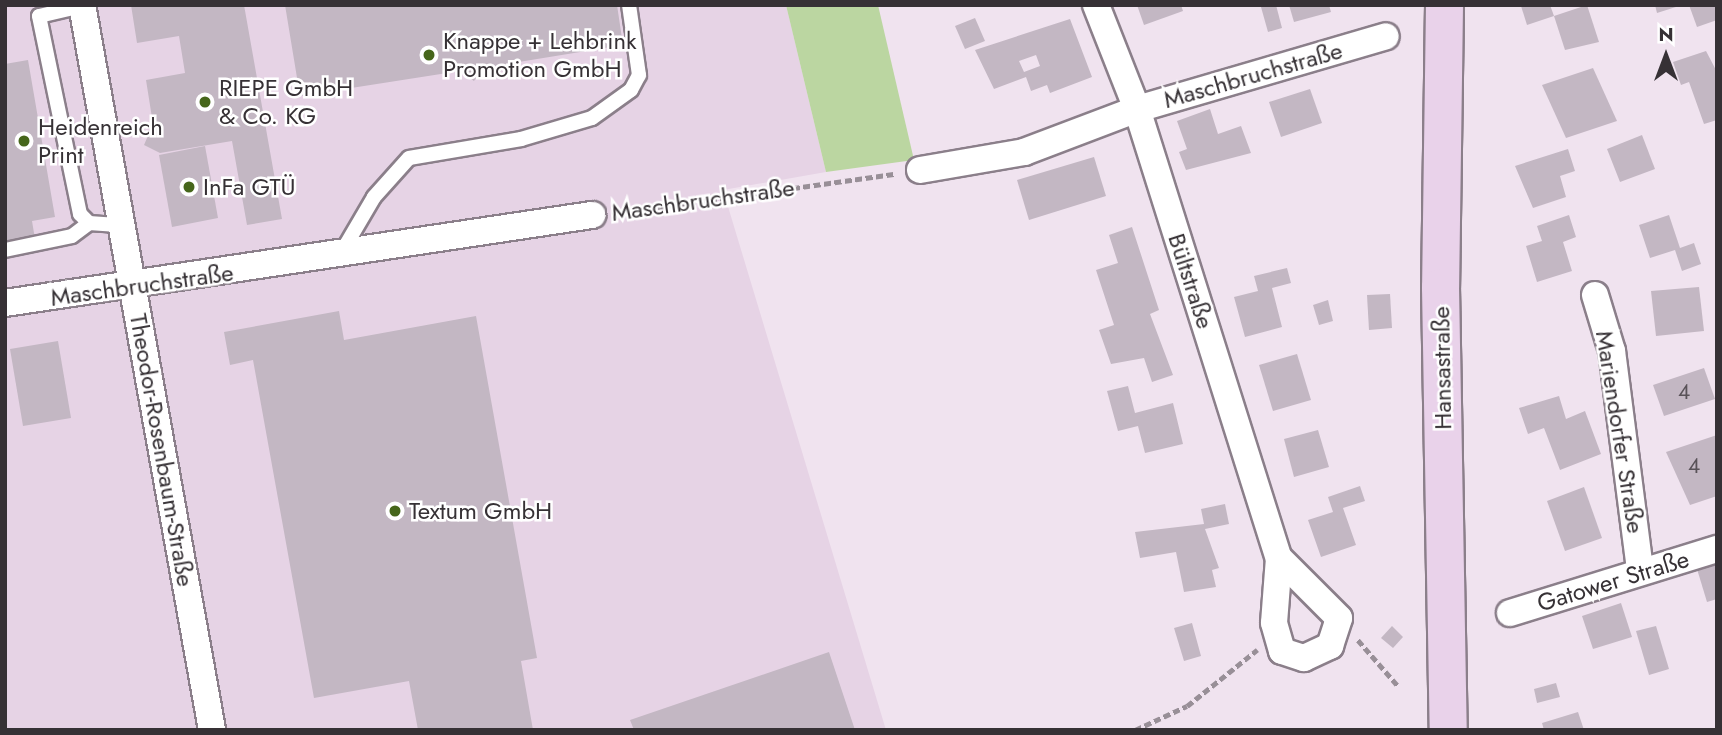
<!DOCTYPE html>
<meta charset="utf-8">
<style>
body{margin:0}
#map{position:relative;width:1722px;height:735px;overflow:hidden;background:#f0e3ef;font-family:Jost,sans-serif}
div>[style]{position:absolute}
.built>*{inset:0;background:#e6d3e5}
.green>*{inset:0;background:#bbd6a1}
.building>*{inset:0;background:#c3b7c3}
.path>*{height:4.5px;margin-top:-2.25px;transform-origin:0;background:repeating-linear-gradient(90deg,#988f97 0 7px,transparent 0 10.5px)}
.roads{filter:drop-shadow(2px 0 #8b7f8a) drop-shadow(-2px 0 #8b7f8a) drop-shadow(0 2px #8b7f8a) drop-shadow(0 -2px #8b7f8a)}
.lane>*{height:14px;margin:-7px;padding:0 7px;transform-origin:7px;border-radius:7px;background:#fff}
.street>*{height:26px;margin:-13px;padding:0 13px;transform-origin:13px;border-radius:13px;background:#fff}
.secondary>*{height:37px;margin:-18.5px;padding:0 18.5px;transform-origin:18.5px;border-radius:18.5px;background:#e9d2ea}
.dots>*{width:19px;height:19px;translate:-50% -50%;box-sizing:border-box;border:4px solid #fff;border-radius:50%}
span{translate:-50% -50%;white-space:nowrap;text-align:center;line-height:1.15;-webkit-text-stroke:5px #fff;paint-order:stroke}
.number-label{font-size:21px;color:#595258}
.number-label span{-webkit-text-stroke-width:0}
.poi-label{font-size:24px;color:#363135}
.left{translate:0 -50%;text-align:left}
.street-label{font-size:24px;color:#363135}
.frame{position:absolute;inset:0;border:7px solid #363135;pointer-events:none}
.north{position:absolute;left:1631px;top:21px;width:70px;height:70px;-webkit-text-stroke:5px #fff;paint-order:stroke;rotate:0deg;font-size:19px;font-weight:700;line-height:28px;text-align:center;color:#363135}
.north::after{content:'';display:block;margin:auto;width:24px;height:32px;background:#363135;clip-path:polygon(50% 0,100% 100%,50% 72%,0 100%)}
</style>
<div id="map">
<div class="built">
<i style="clip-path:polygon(5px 5px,786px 5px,826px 172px,723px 190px,886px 730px,5px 730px)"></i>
</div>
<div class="green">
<i style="clip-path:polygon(786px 5px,878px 5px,914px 160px,826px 172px)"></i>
</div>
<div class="building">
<i style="clip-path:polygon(131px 5px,244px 5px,282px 219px,247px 225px,232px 141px,160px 153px,144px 145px,153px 124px,146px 80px,185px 73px,179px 36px,137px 43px)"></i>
<i style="clip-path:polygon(285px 5px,617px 5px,623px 45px,506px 64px,497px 77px,483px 67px,474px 81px,460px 71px,300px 96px)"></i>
<i style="clip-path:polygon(1137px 5px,1181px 5px,1183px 11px,1144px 25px)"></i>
<i style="clip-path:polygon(1276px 5px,1282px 28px,1268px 32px,1261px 7px)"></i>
<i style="clip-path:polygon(1289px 5px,1329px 5px,1331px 12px,1294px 22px)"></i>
<i style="clip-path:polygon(1550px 5px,1554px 16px,1527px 25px,1521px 6px)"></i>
<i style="clip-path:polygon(1587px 5px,1599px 42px,1565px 50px,1554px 16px)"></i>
<i style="clip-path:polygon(1655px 5px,1679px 5px,1679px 6px,1657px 13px)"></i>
<i style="clip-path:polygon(1689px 5px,1717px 5px,1717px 20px,1697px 27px)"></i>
<i style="clip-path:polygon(975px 18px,985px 41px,965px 49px,955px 26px)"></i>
<i style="clip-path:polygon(evenodd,1070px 19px,1092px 77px,1050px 93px,1047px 85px,1031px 91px,1026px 77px,994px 89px,975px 50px,1070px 19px,1036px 55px,1040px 66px,1024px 72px,1019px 61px,1036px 55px)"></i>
<i style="clip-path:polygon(1706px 51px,1717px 72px,1717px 120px,1704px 124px,1689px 82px,1681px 85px,1673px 62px)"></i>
<i style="clip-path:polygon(28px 60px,55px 217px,32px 221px,35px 239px,5px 244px,5px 64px)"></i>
<i style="clip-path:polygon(1593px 68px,1617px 121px,1566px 138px,1542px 85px)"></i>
<i style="clip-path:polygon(1310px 89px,1322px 123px,1281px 137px,1269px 102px)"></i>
<i style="clip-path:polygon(1210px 109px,1218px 134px,1241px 126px,1251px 153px,1186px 170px,1179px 152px,1187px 149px,1177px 121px)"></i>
<i style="clip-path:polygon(1642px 135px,1655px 169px,1620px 182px,1607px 149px)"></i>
<i style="clip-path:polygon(205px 146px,218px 218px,172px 227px,159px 155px)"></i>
<i style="clip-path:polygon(1568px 149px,1575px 171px,1560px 176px,1566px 197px,1533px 208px,1515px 166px)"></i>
<i style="clip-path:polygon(1094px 157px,1106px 196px,1029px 220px,1017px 180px)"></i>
<i style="clip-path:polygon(1569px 215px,1576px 237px,1563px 242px,1572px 271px,1537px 282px,1526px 246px,1542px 241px,1537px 226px)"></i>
<i style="clip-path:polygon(1669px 215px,1680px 248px,1694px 243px,1701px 264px,1682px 271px,1675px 250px,1650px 258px,1639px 225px)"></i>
<i style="clip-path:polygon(1132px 227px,1159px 310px,1150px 314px,1173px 375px,1152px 382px,1144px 358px,1111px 364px,1099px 330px,1114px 325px,1096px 270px,1118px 263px,1109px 235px)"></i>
<i style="clip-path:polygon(1287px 268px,1291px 283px,1272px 288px,1282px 327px,1245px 337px,1234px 297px,1258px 291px,1254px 276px)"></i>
<i style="clip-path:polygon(1699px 287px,1704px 331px,1656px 336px,1651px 291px)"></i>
<i style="clip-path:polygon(1390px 294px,1392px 328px,1369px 330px,1367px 295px)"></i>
<i style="clip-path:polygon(1328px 300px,1333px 321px,1319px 325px,1313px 305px)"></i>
<i style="clip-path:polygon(339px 311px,344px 340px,476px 316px,537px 658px,521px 661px,533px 730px,418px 730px,409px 681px,314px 698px,253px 360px,230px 365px,224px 332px)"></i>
<i style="clip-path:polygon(58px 341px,71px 418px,23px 426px,10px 349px)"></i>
<i style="clip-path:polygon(1297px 354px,1311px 400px,1273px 411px,1259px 365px)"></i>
<i style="clip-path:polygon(1704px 368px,1715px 399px,1664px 416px,1653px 385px)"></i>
<i style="clip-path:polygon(1128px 386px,1135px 413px,1173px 403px,1183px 444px,1145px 453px,1138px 426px,1118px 431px,1107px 391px)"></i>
<i style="clip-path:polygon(1559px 396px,1566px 419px,1585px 411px,1601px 454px,1560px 470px,1544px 428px,1528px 434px,1519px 408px)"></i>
<i style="clip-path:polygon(1318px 430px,1329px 467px,1294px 477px,1284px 439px)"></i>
<i style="clip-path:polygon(1717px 435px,1717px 496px,1690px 505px,1666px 452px)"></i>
<i style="clip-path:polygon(1360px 486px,1365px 501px,1343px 508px,1356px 545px,1321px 557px,1308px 520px,1333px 512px,1328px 497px)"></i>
<i style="clip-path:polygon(1584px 487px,1602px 538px,1565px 551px,1547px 501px)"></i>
<i style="clip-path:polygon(1225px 504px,1229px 524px,1205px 529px,1219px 568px,1212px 570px,1216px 587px,1184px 592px,1176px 552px,1140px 558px,1135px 532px,1204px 524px,1201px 509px)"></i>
<i style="clip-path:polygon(1717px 563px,1717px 599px,1707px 602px,1697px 569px)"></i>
<i style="clip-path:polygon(1621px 603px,1632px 637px,1593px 649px,1582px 616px)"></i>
<i style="clip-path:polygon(1192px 623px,1201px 656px,1184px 661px,1174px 628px)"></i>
<i style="clip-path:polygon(1392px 626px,1403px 637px,1393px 648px,1381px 638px)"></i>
<i style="clip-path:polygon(1656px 626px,1669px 669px,1649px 675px,1636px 631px)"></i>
<i style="clip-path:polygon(829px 652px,855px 730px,634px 730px,630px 720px)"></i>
<i style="clip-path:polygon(1556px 683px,1560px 697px,1537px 703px,1534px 689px)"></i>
<i style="clip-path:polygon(1578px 712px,1584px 730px,1544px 730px,1542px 723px)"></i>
</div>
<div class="path">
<i style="left:616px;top:213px;width:282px;rotate:-8deg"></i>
<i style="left:1358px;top:640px;width:62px;rotate:48.9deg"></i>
<i style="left:1135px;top:730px;width:57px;rotate:-24.8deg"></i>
<i style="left:1187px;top:706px;width:90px;rotate:-38.7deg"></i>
</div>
<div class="roads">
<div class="lane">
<i style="left:82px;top:6px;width:44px;rotate:166.9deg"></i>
<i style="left:39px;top:16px;width:202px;rotate:78.3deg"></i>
<i style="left:80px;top:214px;width:13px;rotate:45deg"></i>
<i style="left:89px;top:223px;width:32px;rotate:4deg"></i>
<i style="left:5px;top:250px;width:68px;rotate:-11.8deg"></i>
<i style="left:72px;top:236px;width:21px;rotate:-37deg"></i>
<i style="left:340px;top:255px;width:67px;rotate:-59.6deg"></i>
<i style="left:374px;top:197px;width:52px;rotate:-48.1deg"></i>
<i style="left:409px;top:158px;width:114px;rotate:-9.6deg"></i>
<i style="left:521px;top:139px;width:74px;rotate:-16.5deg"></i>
<i style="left:592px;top:118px;width:48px;rotate:-35.7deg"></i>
<i style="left:631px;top:90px;width:17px;rotate:-62deg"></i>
<i style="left:639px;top:75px;width:71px;rotate:-98.1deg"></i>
</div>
<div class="street">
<i style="left:82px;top:5px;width:737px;rotate:79.83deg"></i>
<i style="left:1096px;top:5px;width:112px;rotate:68.5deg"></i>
<i style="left:1137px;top:109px;width:471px;rotate:72.5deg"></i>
<i style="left:1279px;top:558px;width:65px;rotate:94.4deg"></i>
<i style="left:1274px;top:623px;width:29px;rotate:74deg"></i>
<i style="left:1282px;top:651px;width:23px;rotate:18deg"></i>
<i style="left:1304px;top:658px;width:29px;rotate:-25deg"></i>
<i style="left:1330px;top:646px;width:29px;rotate:-72deg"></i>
<i style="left:1339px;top:618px;width:85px;rotate:-135deg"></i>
<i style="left:920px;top:170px;width:106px;rotate:-9.8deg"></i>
<i style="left:1024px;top:152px;width:121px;rotate:-20.8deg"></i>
<i style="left:1137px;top:109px;width:259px;rotate:-16.3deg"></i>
<i style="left:1595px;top:295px;width:59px;rotate:73.1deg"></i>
<i style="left:1612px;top:351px;width:221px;rotate:82.7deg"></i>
<i style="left:5px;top:303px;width:594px;rotate:-8.53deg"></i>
<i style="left:1510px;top:613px;width:217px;rotate:-17.2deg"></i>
</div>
<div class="secondary">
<i style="left:1444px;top:5px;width:282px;rotate:90.8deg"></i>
<i style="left:1440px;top:287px;width:443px;rotate:89deg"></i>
</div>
</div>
<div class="dots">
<i style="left:429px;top:55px;background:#46661b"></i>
<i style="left:205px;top:102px;background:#46661b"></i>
<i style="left:24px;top:141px;background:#46661b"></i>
<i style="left:189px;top:187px;background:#46661b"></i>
<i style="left:395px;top:511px;background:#46661b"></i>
</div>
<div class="number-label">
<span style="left:1684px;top:392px">4</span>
<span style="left:1694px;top:466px">4</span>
</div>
<div class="poi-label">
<span class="left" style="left:443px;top:55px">Knappe + Lehbrink<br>Promotion GmbH</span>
<span class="left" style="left:219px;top:102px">RIEPE GmbH<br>&amp; Co. KG</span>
<span class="left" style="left:38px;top:141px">Heidenreich<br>Print</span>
<span class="left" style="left:203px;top:187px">InFa GTÜ</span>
<span class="left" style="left:409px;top:511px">Textum GmbH</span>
</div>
<div class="street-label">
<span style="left:1253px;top:75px;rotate:-16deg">Maschbruchstraße</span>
<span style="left:703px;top:200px;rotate:-8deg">Maschbruchstraße</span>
<span style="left:1191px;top:281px;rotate:72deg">Bültstraße</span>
<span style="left:142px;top:285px;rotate:-8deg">Maschbruchstraße</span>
<span style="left:1442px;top:368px;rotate:-91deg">Hansastraße</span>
<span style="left:1620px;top:432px;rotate:81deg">Mariendorfer Straße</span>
<span style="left:162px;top:450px;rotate:80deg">Theodor-Rosenbaum-Straße</span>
<span style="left:1613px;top:581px;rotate:-17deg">Gatower Straße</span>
</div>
<div class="frame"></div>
<div class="north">N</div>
</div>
